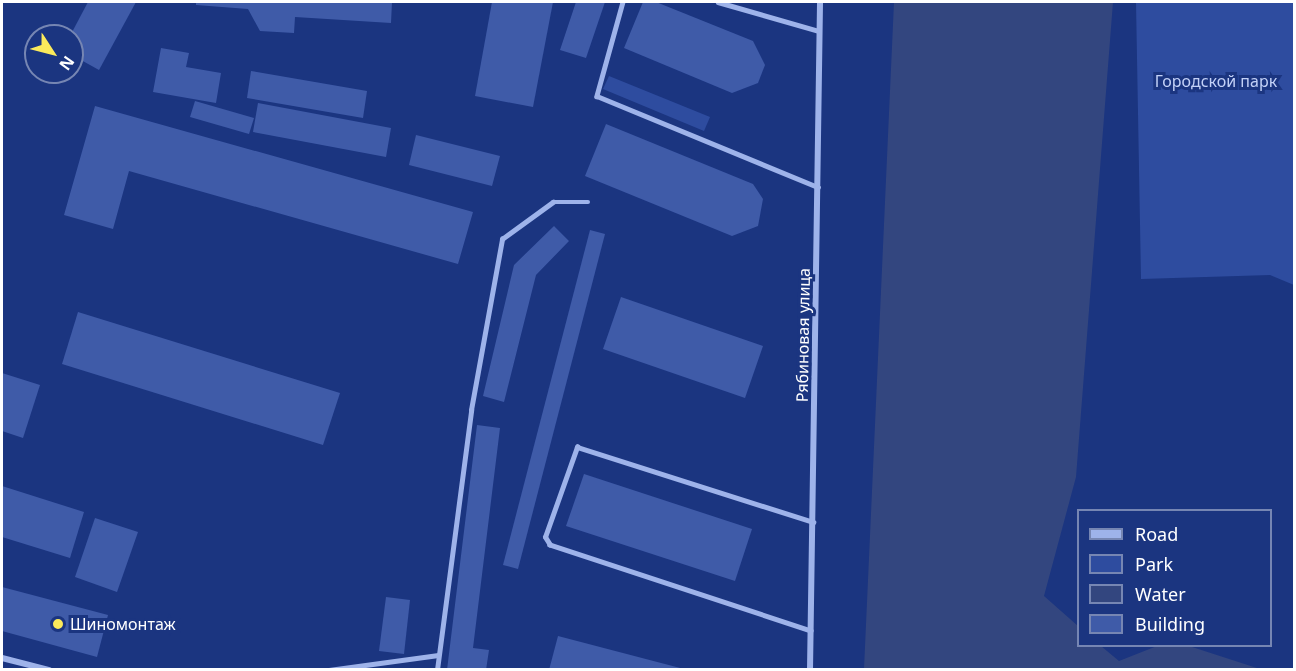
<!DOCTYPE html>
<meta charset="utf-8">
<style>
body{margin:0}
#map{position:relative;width:1296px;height:671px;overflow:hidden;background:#1b3580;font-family:"Noto Sans",sans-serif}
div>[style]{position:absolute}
.green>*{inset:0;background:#2e4c9f}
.water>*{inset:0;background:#33467f}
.building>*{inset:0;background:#3f5ba8}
.service>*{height:4.5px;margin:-2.25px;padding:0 2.25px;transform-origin:2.25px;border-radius:2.25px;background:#9eb3ea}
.minor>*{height:6px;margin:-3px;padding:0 3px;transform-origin:3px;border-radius:3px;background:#9eb3ea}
.dots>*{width:16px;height:16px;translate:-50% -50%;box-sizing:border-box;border:3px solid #1b3580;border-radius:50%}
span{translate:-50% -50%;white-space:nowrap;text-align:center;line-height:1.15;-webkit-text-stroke:6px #1b3580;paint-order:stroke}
.park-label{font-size:16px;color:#c3d1f7}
.street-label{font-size:16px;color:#fff}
.poi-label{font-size:16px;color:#fff}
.left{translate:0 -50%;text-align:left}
.frame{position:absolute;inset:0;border:3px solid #fff;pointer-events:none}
.legend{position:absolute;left:1077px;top:509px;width:195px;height:138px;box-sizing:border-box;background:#1b3580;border:2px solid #7686b3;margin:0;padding:8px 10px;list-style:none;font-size:18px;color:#fff}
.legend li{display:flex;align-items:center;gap:12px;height:30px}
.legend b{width:30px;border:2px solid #7686b3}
.north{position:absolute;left:24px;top:24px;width:60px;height:60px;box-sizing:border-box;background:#1b3580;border:2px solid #7686b3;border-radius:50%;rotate:126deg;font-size:16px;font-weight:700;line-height:24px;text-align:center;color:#fff}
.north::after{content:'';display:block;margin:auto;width:21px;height:27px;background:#fbea5b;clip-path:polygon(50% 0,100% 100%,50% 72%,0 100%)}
</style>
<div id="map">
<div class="green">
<i style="clip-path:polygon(1136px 2px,1294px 2px,1294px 285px,1270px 275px,1141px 279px)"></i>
<i style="clip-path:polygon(609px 76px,710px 117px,704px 131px,603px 89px)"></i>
</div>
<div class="water">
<i style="clip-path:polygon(894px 2px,1113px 2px,1076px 477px,1044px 596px,1078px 626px,1078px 646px,1101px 646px,1119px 661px,1157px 646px,1189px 646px,1260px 669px,864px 669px)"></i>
</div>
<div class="building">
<i style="clip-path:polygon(88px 2px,136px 2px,99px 70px,72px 55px,70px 36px)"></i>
<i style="clip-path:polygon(196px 2px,392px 2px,391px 23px,295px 17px,294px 33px,260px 31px,248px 9px,196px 5px)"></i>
<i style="clip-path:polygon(492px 2px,553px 2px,533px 107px,475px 96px)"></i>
<i style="clip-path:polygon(576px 2px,605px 2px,586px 58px,560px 50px)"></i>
<i style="clip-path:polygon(643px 2px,656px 2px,753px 41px,765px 65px,758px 83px,732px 93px,624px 48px)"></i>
<i style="clip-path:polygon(161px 48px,189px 53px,186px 67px,221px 73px,216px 103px,153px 92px)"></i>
<i style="clip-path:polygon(251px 71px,367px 91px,363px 118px,247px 98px)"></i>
<i style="clip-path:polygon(195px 101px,254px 118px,249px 134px,190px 117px)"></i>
<i style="clip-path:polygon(258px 103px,391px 128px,386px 157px,253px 132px)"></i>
<i style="clip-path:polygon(95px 106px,473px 212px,458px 264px,129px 171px,113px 229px,64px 215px)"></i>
<i style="clip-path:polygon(606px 124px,753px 184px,763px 199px,758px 226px,732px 236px,585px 176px)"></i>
<i style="clip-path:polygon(416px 135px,500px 156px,492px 186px,409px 165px)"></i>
<i style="clip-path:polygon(554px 226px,569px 241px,536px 275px,504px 402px,483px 396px,514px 265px)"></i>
<i style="clip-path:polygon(590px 230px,605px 234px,518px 569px,503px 565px)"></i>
<i style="clip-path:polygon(621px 297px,763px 346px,745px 398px,603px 349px)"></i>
<i style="clip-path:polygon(78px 312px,340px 393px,323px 445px,62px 364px)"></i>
<i style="clip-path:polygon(2px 373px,40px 385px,23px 438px,2px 431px)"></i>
<i style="clip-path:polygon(477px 425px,500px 428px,473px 648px,489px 650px,486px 670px,447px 670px)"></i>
<i style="clip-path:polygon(584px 474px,752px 529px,735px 581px,566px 526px)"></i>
<i style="clip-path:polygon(2px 486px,84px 512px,70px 558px,2px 537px)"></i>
<i style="clip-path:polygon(95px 518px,138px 532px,117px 592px,75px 577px)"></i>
<i style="clip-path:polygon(2px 587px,108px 615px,97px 657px,2px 631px)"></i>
<i style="clip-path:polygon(386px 597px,410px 600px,404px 654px,379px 651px)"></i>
<i style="clip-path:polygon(558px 636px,684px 669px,684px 670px,549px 670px)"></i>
</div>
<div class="service">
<i style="left:623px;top:2px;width:98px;rotate:105.5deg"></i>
<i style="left:597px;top:96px;width:239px;rotate:22.4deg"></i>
<i style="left:718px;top:2px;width:105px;rotate:16deg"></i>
<i style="left:811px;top:631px;width:275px;rotate:-161.8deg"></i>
<i style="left:550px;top:545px;width:9px;rotate:-122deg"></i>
<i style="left:545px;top:537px;width:96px;rotate:-70.4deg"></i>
<i style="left:577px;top:447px;width:248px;rotate:17.6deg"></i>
<i style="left:329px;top:670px;width:110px;rotate:-7.8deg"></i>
<i style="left:437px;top:670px;width:262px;rotate:-82.5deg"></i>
<i style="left:471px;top:410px;width:174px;rotate:-79.7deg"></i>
<i style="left:502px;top:239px;width:63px;rotate:-36deg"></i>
<i style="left:553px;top:202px;width:35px"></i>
</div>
<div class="minor">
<i style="left:2px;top:658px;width:49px;rotate:14.3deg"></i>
<i style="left:810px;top:670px;width:668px;rotate:-89.14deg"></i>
</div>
<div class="dots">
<i style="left:58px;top:624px;background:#fbea5b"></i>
</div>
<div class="park-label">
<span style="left:1216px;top:81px">Городской парк</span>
</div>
<div class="street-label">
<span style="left:803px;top:335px;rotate:-89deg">Рябиновая улица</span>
</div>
<div class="poi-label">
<span class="left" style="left:70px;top:624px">Шиномонтаж</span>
</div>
<div class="frame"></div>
<ul class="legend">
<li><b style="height:8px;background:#9eb3ea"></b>Road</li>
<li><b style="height:16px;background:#2e4c9f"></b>Park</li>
<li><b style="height:16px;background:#33467f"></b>Water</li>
<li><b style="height:16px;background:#3f5ba8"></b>Building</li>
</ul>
<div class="north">N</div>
</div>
